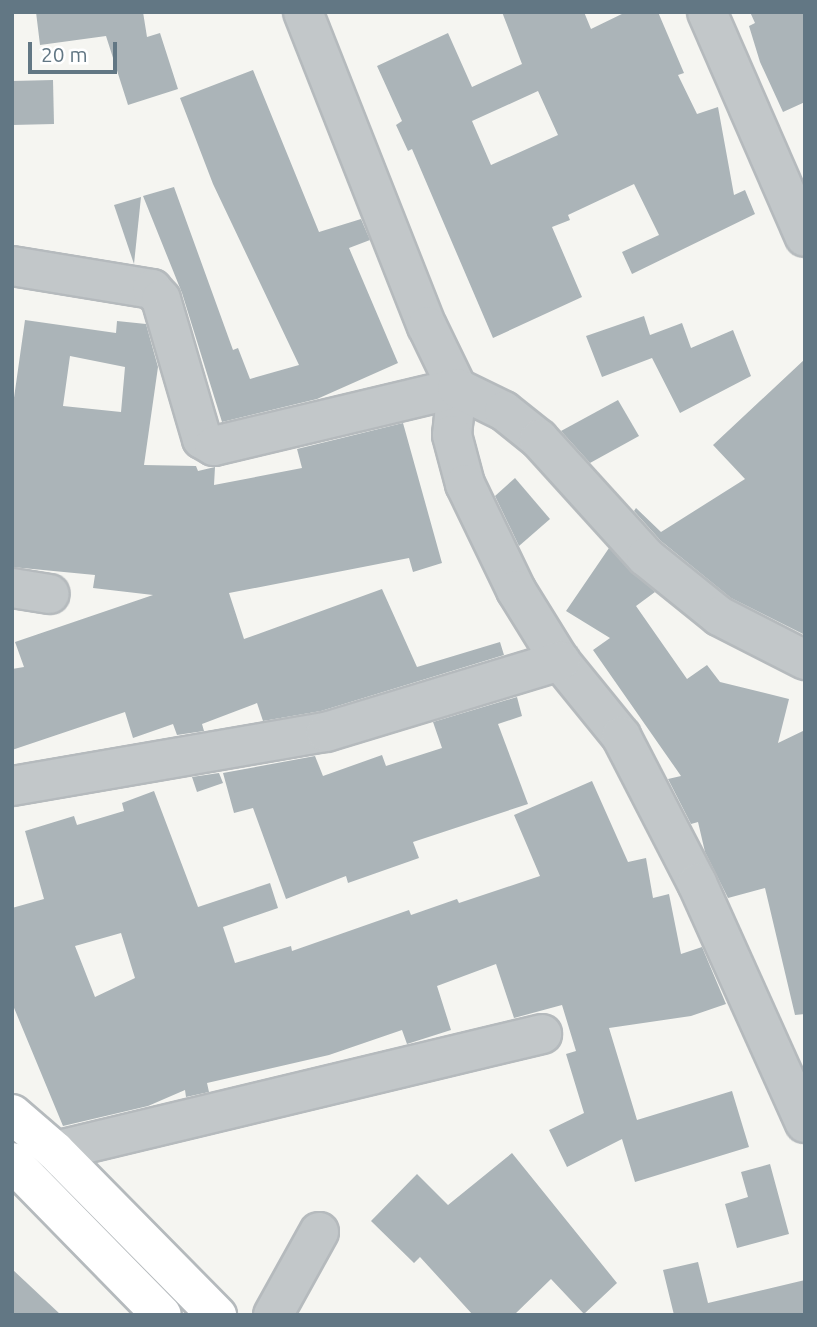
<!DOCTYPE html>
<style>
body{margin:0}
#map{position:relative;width:817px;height:1327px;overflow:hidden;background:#f5f5f1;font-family:Ubuntu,sans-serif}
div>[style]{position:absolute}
.building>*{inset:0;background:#abb4b8}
.roads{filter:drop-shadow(2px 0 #b5babd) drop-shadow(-2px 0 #b5babd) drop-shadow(0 2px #b5babd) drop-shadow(0 -2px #b5babd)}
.minor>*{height:38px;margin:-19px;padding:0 19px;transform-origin:19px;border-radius:19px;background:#c2c7c9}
.major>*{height:38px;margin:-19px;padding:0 19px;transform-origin:19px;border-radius:19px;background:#fff}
span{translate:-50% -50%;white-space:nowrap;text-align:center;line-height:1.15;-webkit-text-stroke:7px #fff;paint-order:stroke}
.frame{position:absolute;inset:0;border:14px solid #627784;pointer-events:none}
.scale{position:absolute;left:28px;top:42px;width:89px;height:32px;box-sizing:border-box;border:4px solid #627784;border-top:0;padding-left:9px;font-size:21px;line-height:24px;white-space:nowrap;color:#627784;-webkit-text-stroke:5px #fff;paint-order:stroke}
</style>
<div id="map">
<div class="building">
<i style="clip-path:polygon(36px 12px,143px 12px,147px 37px,160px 33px,178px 89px,128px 105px,106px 36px,40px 45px)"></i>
<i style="clip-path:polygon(evenodd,502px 12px,584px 12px,591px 29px,626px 12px,658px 12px,684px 73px,678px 75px,697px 114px,718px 107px,734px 195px,745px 190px,755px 214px,632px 274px,622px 252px,659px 235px,634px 184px,568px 215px,570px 220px,552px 227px,582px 297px,493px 338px,412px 149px,408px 151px,396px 125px,402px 121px,377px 66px,448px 33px,472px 87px,522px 64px,502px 12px,538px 91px,558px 135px,491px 165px,472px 121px,538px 91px)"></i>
<i style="clip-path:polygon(750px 12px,805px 12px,805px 102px,783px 112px,760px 62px,749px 26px,755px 23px)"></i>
<i style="clip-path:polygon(253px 70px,319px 232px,361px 219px,370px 240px,349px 248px,398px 363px,317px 399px,222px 422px,182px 293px,143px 196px,174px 187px,233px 350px,238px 348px,250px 379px,299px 365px,213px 184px,180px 98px)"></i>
<i style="clip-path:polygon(53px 80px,54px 124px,12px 125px,12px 81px)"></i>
<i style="clip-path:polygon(141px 197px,134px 264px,114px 205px)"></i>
<i style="clip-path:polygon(644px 316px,650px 335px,682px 323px,691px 348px,733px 330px,751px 376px,680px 413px,652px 358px,602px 377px,586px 336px)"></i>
<i style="clip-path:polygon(evenodd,25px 320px,116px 333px,117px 321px,146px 324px,158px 367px,144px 465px,196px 466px,198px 471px,215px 467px,214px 485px,302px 468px,297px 449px,403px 423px,442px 563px,413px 572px,409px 558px,229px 593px,244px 639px,382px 589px,417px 667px,500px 642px,504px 655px,321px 711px,263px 721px,257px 703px,202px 724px,204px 731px,177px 735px,173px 724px,133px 738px,125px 712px,12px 750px,12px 669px,24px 667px,15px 642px,153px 595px,93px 588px,95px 575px,12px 567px,12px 412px,25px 320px,70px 356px,125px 367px,121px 412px,63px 406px,70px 356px)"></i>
<i style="clip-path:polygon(805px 359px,805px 635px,731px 598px,661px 541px,634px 511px,636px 508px,661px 532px,745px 479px,713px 445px)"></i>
<i style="clip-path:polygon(618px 400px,639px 436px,590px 463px,561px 431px)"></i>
<i style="clip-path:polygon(515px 478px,550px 519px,519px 546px,495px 496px)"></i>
<i style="clip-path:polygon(609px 548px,655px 592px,636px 606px,687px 679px,707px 665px,720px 682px,789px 699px,778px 743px,805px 730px,805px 1014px,795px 1015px,765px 888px,728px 898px,705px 852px,698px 822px,691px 824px,668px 779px,681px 776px,593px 650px,610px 638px,566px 611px)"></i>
<i style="clip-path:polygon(517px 697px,522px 716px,498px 724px,528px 804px,413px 842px,419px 858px,348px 883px,346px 876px,286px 899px,253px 808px,234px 813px,223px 773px,315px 756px,323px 776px,382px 755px,386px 766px,442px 748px,433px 722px)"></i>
<i style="clip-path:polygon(219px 773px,223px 783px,197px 792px,192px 777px)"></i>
<i style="clip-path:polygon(evenodd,592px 781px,628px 862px,646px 858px,653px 898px,669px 894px,681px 954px,702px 947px,726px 1004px,691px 1016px,609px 1028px,637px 1120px,732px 1091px,749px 1147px,635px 1182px,622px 1139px,567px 1167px,549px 1130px,584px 1113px,566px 1054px,576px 1051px,562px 1005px,514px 1018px,496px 964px,437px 986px,451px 1030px,407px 1044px,402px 1030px,329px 1055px,207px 1083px,209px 1092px,186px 1097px,185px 1090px,148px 1106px,63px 1126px,12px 1003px,12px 908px,44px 899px,25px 831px,74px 816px,77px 825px,124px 811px,122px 803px,154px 791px,198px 907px,270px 883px,278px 908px,223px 927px,235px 963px,291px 946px,292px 951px,409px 910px,411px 915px,457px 899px,459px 903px,540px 876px,514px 815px,592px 781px,121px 933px,135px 978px,95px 997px,75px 946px,121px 933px)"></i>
<i style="clip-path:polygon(512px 1153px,617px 1283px,584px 1314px,551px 1279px,514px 1315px,473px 1315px,420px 1257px,414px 1263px,371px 1221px,417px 1174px,448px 1205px)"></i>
<i style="clip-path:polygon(770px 1164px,789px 1234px,737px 1248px,725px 1204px,748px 1197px,741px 1172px)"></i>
<i style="clip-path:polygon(698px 1262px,708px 1303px,805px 1280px,805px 1315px,674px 1315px,663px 1270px)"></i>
<i style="clip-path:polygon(12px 1269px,61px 1315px,12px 1315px)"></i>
</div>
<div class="roads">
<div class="minor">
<i style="left:303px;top:12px;width:338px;rotate:68.5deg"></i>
<i style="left:427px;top:326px;width:69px;rotate:64.2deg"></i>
<i style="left:457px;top:388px;width:47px;rotate:96.1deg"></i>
<i style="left:452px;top:435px;width:51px;rotate:75.1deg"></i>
<i style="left:465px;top:484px;width:118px;rotate:64.3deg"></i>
<i style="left:516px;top:590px;width:84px;rotate:58.2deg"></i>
<i style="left:560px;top:661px;width:97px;rotate:50.9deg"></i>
<i style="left:621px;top:736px;width:165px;rotate:62.7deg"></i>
<i style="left:697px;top:883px;width:263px;rotate:65.8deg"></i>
<i style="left:707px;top:12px;width:245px;rotate:66.5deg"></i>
<i style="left:12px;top:266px;width:142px;rotate:9.3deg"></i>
<i style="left:152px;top:289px;width:13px;rotate:48deg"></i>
<i style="left:161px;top:299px;width:146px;rotate:73.7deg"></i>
<i style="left:202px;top:439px;width:14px;rotate:30deg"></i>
<i style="left:214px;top:446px;width:250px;rotate:-13.4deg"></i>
<i style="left:457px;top:388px;width:52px;rotate:26.1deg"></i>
<i style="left:504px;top:411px;width:45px;rotate:38.7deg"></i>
<i style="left:539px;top:439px;width:159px;rotate:47.8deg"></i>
<i style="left:646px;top:557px;width:94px;rotate:38.9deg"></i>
<i style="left:719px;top:616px;width:97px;rotate:27.1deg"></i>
<i style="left:12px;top:588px;width:38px;rotate:9deg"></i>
<i style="left:12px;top:786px;width:319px;rotate:-9.8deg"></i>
<i style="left:326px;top:732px;width:245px;rotate:-16.9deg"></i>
<i style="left:31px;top:1166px;width:28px;rotate:-32deg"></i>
<i style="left:55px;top:1151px;width:501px;rotate:-13.51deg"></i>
<i style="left:273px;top:1315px;width:95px;rotate:-61deg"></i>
</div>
<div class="major">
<i style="left:12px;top:1114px;width:57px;rotate:40.7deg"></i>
<i style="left:55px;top:1151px;width:231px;rotate:45.4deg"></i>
<i style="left:12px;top:1162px;width:214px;rotate:45.6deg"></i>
</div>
</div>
<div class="frame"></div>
<div class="scale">20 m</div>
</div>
